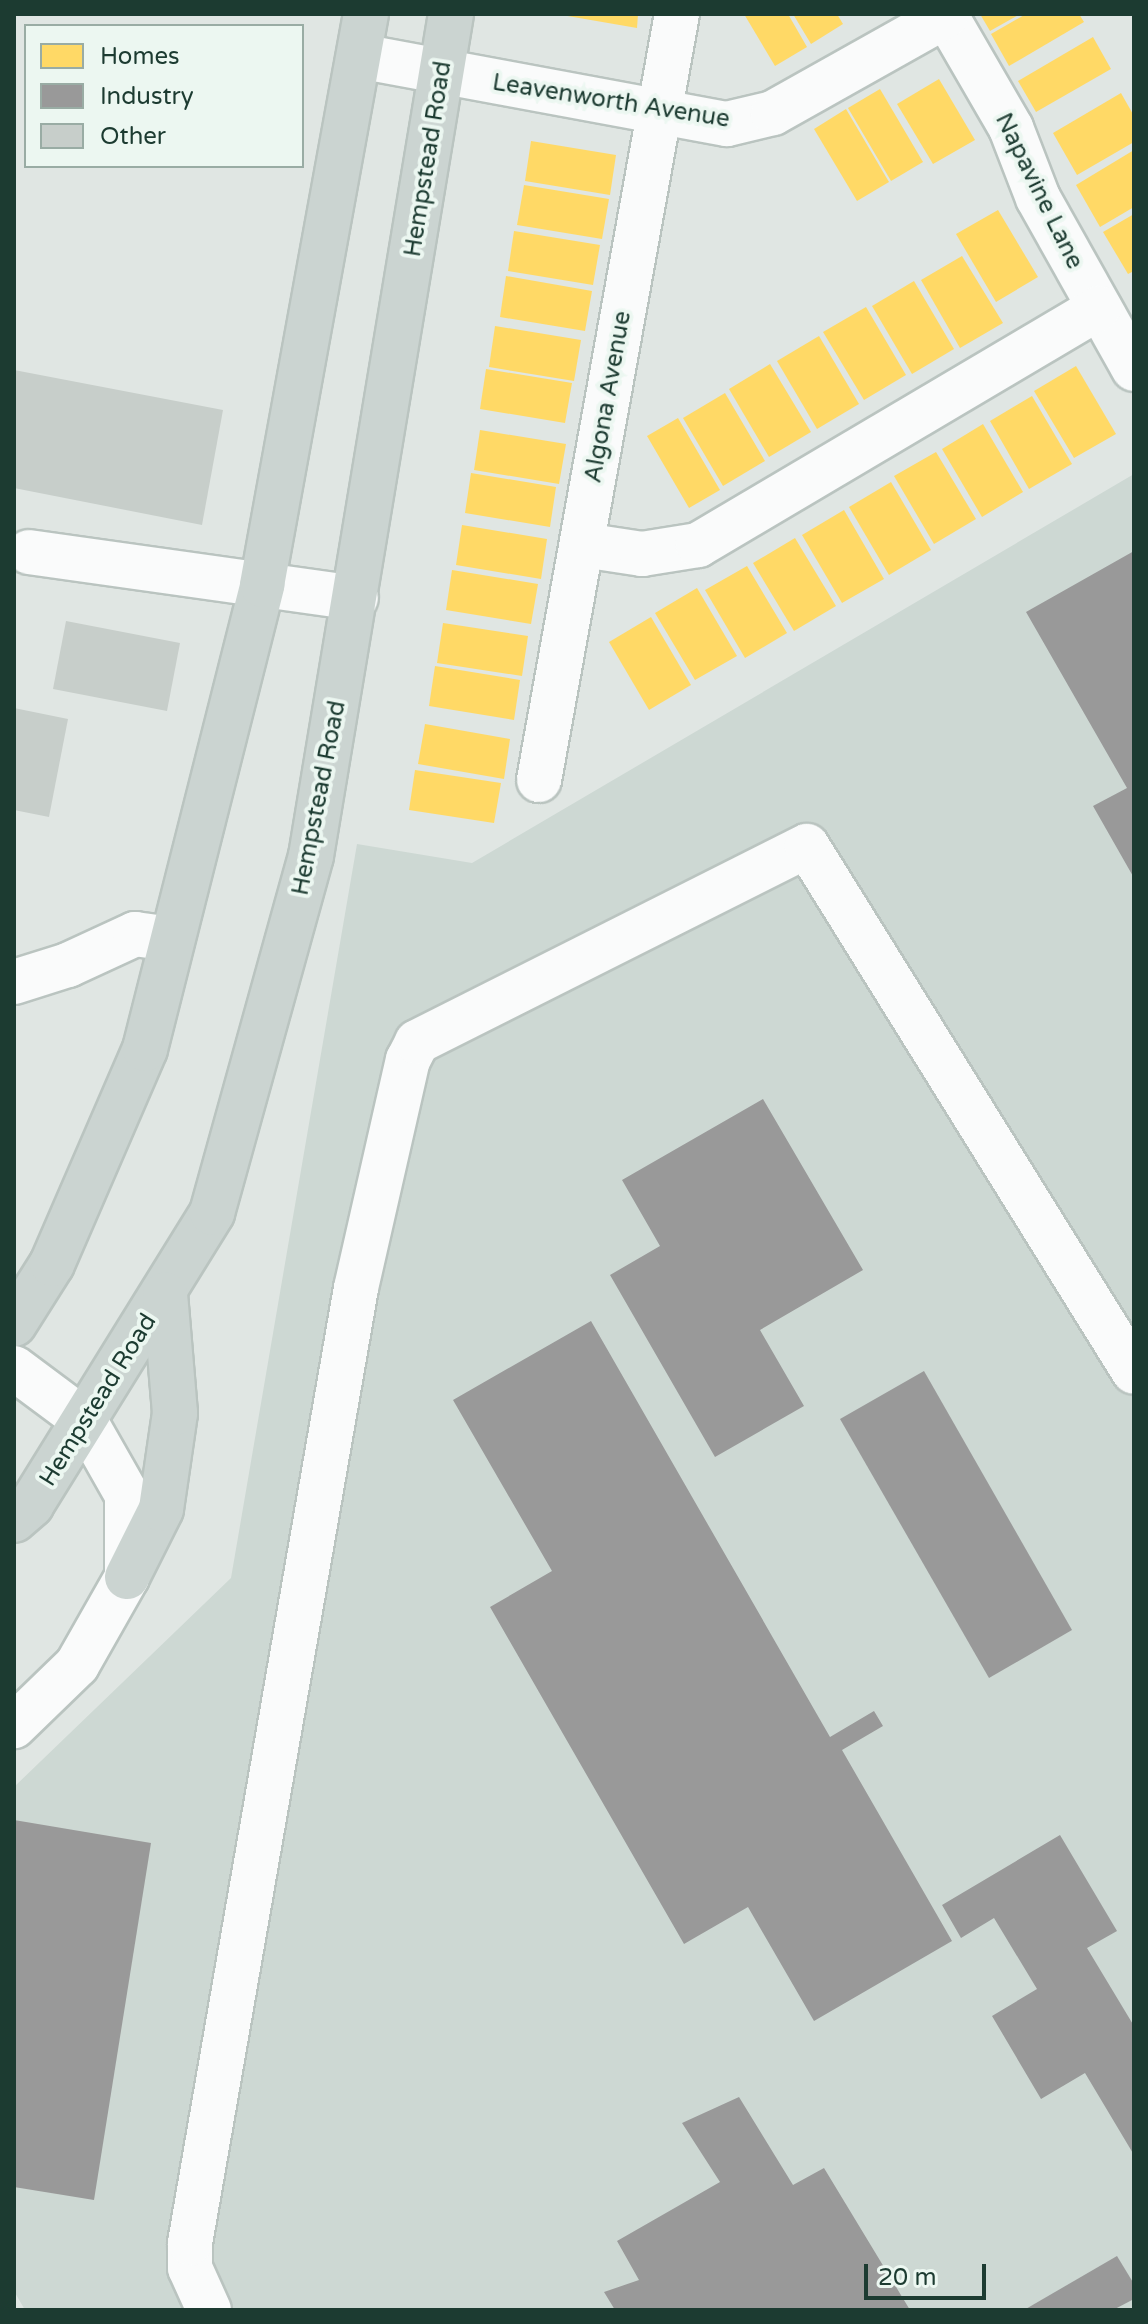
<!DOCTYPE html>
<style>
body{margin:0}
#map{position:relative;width:1148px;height:2324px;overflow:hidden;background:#e0e6e3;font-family:"Varela Round",sans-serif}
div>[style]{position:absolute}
.built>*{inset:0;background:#cdd8d3}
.homes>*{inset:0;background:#ffd966}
.industry>*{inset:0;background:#999}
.building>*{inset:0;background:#c7ceca}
.roads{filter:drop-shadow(2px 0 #bac4c0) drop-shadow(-2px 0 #bac4c0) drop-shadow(0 2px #bac4c0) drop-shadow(0 -2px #bac4c0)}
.minor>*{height:44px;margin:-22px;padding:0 22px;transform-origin:22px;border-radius:22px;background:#fafbfb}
.major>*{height:44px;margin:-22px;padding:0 22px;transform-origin:22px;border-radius:22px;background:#cbd4d1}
span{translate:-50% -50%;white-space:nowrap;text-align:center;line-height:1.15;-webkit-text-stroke:8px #ecf7f1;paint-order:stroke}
.street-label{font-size:24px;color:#1c3b31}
.frame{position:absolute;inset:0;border:16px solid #1c3b31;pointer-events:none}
.legend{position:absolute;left:24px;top:24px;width:280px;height:144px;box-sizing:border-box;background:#ecf7f1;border:2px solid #99aca4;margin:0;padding:10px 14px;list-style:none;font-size:24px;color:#1c3b31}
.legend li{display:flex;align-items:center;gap:16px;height:40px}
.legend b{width:40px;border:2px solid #99aca4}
.scale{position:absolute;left:864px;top:2264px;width:122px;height:36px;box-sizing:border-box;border:4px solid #1c3b31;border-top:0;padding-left:10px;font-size:24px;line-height:28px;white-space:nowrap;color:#1c3b31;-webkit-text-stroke:6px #ecf7f1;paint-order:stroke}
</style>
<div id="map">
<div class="built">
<i style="clip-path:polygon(1134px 474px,1134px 2310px,25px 2310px,14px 2291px,14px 1787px,231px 1578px,357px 844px,472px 863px)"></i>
</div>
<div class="homes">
<i style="clip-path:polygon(556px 14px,638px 14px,637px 28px)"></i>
<i style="clip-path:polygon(744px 14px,788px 14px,807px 47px,775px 66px)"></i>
<i style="clip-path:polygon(793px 14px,837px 14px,843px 24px,811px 44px)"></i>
<i style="clip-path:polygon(980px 14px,1020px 14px,990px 31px)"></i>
<i style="clip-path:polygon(1026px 14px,1079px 14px,1084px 22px,1009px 66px,991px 34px)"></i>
<i style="clip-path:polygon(1093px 37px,1111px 69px,1036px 112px,1018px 81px)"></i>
<i style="clip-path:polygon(939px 79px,975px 140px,933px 164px,897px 104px)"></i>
<i style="clip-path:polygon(880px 89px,923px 162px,891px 181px,848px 108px)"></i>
<i style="clip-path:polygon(1121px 93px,1134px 116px,1134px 142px,1077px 175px,1053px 133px)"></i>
<i style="clip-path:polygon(846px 109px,889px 182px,857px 201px,814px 129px)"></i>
<i style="clip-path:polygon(531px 141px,616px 155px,610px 195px,525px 181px)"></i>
<i style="clip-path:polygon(1134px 150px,1134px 207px,1100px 227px,1076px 185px)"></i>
<i style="clip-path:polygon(524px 185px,609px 199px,602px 239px,517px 225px)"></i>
<i style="clip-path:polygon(998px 210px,1038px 277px,996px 302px,956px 234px)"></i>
<i style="clip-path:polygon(1134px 214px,1134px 271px,1128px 274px,1103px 232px)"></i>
<i style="clip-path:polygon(514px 231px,600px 245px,593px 285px,508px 271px)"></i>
<i style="clip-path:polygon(962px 256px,1003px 323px,960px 348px,921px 280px)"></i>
<i style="clip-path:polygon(506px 276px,592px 291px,585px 331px,500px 317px)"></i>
<i style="clip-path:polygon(914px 281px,954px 349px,912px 374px,872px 306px)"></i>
<i style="clip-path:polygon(866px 307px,906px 375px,864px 400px,823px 332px)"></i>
<i style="clip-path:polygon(495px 326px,581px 340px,574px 381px,489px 367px)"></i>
<i style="clip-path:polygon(819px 336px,859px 404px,817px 429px,777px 361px)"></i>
<i style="clip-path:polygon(770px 364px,811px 432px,769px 457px,729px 389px)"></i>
<i style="clip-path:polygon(1076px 366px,1116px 434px,1074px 458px,1034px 391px)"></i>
<i style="clip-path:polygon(486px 369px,572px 383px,565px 423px,480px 409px)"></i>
<i style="clip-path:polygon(725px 393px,765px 461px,723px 486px,683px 418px)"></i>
<i style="clip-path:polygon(1032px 396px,1072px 464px,1029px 489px,990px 421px)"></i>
<i style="clip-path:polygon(678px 418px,720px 490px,689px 508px,647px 436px)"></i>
<i style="clip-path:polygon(983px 424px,1023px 492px,982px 517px,942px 449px)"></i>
<i style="clip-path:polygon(480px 430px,566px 444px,559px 484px,474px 470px)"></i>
<i style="clip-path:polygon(936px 452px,976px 519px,934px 544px,894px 476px)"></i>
<i style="clip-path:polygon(471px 473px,556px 487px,550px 527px,465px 513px)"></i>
<i style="clip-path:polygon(891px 482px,931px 550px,889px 575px,849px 507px)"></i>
<i style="clip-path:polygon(844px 510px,884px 579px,842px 603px,802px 535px)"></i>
<i style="clip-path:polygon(462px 525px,547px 539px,541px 579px,456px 565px)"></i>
<i style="clip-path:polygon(795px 538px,836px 606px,794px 631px,753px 563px)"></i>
<i style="clip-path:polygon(747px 566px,787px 633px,745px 658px,705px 590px)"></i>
<i style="clip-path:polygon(452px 570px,538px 584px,531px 624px,446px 610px)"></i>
<i style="clip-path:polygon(697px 588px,737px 656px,695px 680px,655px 613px)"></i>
<i style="clip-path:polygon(651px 617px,691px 685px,649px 710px,609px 642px)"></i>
<i style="clip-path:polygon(443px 623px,528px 636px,522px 676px,437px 663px)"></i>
<i style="clip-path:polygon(435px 666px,520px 680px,514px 720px,429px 706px)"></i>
<i style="clip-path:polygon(425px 724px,510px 739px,504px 779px,418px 764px)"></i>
<i style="clip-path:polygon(415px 770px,501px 783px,494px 823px,409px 810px)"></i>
</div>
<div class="industry">
<i style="clip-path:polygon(1134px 551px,1134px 878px,1093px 806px,1127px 788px,1026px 612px)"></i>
<i style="clip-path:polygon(763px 1099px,863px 1270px,760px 1330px,804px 1406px,715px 1457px,610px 1275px,660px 1246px,622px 1180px)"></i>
<i style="clip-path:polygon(591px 1321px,830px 1737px,874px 1711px,883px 1726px,842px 1750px,952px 1941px,814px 2021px,748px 1907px,684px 1944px,490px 1607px,552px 1571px,453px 1400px)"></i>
<i style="clip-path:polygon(924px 1371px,1072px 1630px,989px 1678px,840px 1419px)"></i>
<i style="clip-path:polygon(14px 1820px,151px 1843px,94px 2200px,14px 2187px)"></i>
<i style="clip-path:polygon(1060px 1835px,1117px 1931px,1087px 1948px,1134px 2026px,1134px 2155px,1085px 2073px,1041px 2099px,992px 2016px,1037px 1989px,994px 1918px,961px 1938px,942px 1905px)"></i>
<i style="clip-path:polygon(739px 2097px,793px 2185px,824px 2168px,910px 2310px,615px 2310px,604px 2292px,639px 2280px,617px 2241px,720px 2182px,682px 2123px)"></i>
<i style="clip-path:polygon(1117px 2256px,1134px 2284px,1134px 2299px,1113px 2310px,1024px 2310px)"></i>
</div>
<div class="building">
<i style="clip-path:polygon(14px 370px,223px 410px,202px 525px,14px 488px)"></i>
<i style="clip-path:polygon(66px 621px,180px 643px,167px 711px,53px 689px)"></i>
<i style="clip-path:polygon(14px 708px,68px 719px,49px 817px,14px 810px)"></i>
</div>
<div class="roads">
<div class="minor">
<i style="left:945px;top:14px;width:132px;rotate:59.9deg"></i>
<i style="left:1011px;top:128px;width:75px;rotate:68.9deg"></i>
<i style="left:1038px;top:198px;width:196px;rotate:60.7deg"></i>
<i style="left:359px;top:56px;width:374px;rotate:10.5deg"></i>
<i style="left:727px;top:124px;width:47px;rotate:-13.4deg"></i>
<i style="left:773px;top:113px;width:198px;rotate:-29.3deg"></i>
<i style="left:583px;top:545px;width:60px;rotate:8.7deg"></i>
<i style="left:642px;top:554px;width:57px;rotate:-9.1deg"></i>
<i style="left:698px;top:545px;width:466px;rotate:-30.6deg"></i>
<i style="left:29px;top:552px;width:330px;rotate:8deg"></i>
<i style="left:539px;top:780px;width:778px;rotate:-79.79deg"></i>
<i style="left:14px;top:982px;width:57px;rotate:-17.5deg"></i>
<i style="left:68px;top:965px;width:74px;rotate:-24.8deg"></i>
<i style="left:135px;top:934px;width:37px;rotate:8deg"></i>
<i style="left:14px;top:1368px;width:89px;rotate:36.7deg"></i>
<i style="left:85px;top:1421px;width:85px;rotate:60.4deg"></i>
<i style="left:127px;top:1495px;width:82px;rotate:90deg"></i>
<i style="left:127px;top:1577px;width:101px;rotate:119.6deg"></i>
<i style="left:77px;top:1665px;width:88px;rotate:135.9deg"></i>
<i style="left:209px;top:2310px;width:46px;rotate:-114.3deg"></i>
<i style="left:190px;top:2268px;width:25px;rotate:-90deg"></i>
<i style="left:190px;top:2243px;width:969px;rotate:-80.14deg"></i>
<i style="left:356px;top:1288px;width:234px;rotate:-77.2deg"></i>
<i style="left:408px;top:1060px;width:20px;rotate:-63deg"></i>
<i style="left:417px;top:1042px;width:436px;rotate:-26.7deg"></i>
<i style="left:807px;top:846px;width:619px;rotate:58.13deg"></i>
</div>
<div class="major">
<i style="left:14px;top:1324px;width:71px;rotate:-57.7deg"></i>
<i style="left:52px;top:1264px;width:234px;rotate:-66.6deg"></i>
<i style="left:145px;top:1049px;width:479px;rotate:-75.8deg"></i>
<i style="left:262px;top:585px;width:580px;rotate:-79.68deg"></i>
<i style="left:14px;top:1520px;width:23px;rotate:-41deg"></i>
<i style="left:31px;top:1505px;width:344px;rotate:-58.2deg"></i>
<i style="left:212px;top:1213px;width:370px;rotate:-74.5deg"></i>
<i style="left:311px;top:856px;width:854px;rotate:-80.56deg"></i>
<i style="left:127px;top:1577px;width:76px;rotate:-63.4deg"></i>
<i style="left:161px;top:1509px;width:97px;rotate:-81.7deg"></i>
<i style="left:175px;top:1413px;width:119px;rotate:-94.8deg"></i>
</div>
</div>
<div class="street-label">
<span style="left:611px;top:101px;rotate:9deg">Leavenworth Avenue</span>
<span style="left:428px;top:159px;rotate:-81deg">Hempstead Road</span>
<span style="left:1039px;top:191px;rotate:64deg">Napavine Lane</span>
<span style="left:608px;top:397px;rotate:-80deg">Algona Avenue</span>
<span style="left:319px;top:798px;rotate:-79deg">Hempstead Road</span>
<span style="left:98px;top:1400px;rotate:-58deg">Hempstead Road</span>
</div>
<div class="frame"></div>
<ul class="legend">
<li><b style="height:22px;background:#ffd966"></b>Homes</li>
<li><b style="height:22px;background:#999"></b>Industry</li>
<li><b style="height:22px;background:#c7ceca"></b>Other</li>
</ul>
<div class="scale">20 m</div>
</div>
